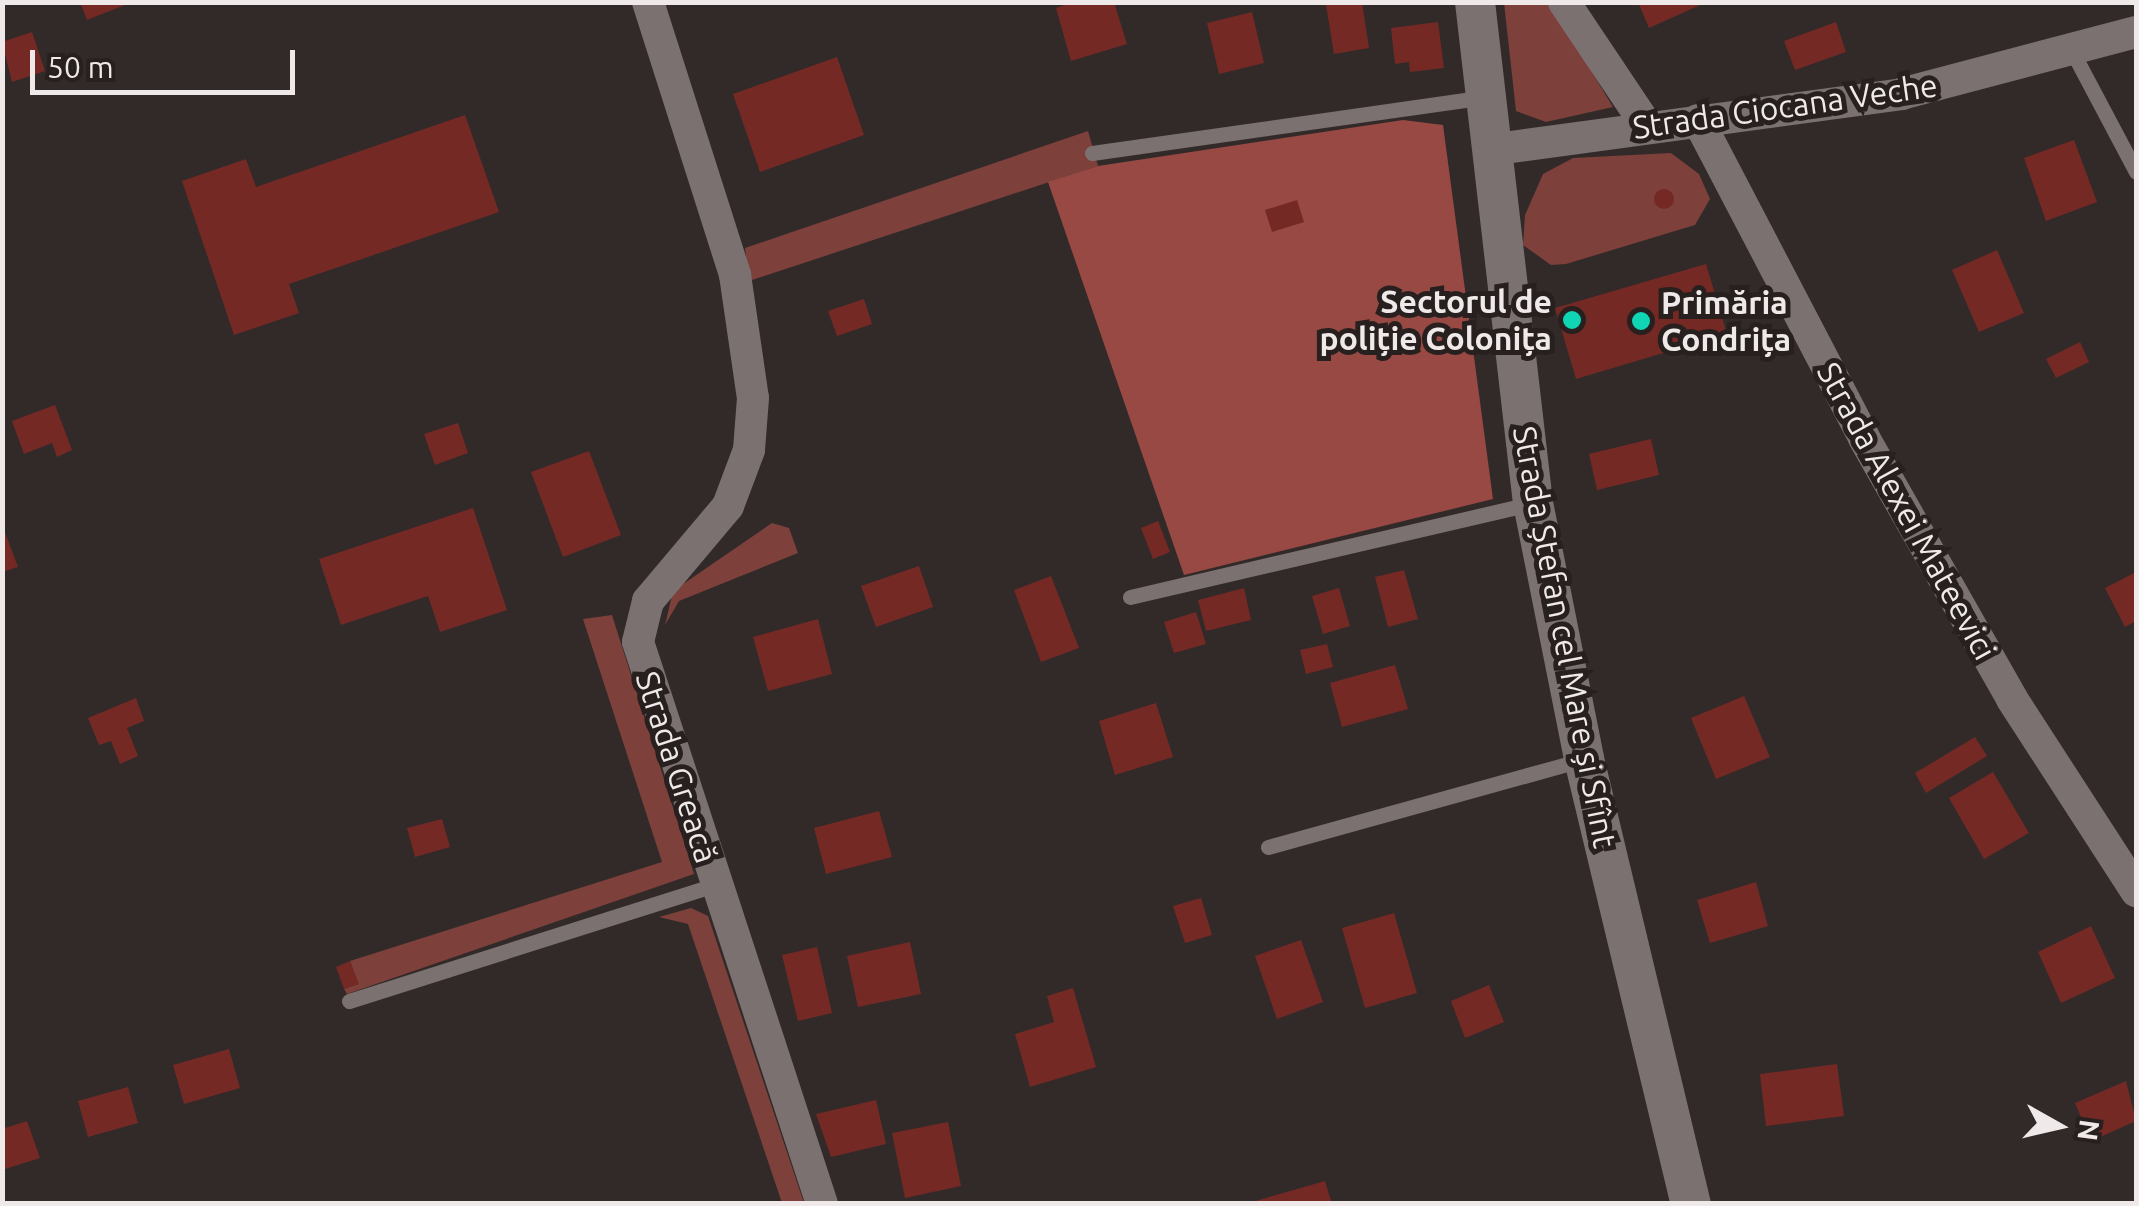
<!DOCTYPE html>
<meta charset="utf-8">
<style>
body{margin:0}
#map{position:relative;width:2139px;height:1206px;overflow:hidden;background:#312a29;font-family:Ubuntu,sans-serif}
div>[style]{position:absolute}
.green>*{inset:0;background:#7d403b}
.forest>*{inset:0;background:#984943}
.building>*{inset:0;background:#752925}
.round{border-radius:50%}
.service>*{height:15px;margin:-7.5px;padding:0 7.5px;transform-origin:7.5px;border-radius:7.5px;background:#7a7170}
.minor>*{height:32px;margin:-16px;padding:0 16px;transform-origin:16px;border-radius:16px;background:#7a7170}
.tertiary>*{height:40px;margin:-20px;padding:0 20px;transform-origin:20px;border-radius:20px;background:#7a7170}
.dots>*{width:28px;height:28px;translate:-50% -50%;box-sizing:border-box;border:5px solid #27201f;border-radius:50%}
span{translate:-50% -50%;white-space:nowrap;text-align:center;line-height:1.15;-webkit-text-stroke:10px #27201f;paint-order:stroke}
.street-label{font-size:32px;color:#efeae9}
.poi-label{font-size:32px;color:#efeae9;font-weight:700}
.right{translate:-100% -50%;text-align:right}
.left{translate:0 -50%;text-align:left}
.frame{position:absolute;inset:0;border:5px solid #efeae9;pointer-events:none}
.north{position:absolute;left:2009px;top:1076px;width:100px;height:100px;-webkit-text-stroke:8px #27201f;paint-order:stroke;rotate:98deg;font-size:28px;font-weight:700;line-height:40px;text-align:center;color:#efeae9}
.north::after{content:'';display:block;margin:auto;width:35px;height:45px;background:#efeae9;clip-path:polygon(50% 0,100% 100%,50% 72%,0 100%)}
.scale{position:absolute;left:30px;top:50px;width:265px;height:45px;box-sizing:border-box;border:5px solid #efeae9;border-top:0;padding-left:12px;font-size:30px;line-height:35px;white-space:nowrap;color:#efeae9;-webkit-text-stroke:8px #27201f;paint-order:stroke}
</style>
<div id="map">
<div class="green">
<i style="clip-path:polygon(1504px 3px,1550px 3px,1613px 107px,1546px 122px,1516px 111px)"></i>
<i style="clip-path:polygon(1088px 131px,1098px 166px,749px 281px,745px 248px)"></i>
<i style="clip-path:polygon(1671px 153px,1699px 174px,1710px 199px,1695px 225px,1566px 264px,1551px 265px,1523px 245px,1525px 215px,1543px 174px,1573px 158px)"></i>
<i style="clip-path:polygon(772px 523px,789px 528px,798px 553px,679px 601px,665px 625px,673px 591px)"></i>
<i style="clip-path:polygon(612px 615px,694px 874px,347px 994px,344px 989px,358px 984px,350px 961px,662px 862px,583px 619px)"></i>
<i style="clip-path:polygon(691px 908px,708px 916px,804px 1203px,782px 1203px,688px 924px,659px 917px)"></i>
</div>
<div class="forest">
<i style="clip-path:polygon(1403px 120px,1443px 125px,1493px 499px,1184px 575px,1048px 182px,1098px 166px)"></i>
</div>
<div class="building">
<i style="clip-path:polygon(80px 2px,130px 2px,130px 3px,87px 20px)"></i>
<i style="clip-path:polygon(1074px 2px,1114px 2px,1127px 44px,1071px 61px,1056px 8px)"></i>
<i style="clip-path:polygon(1362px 2px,1369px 48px,1334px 54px,1326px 5px)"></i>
<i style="clip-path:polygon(1638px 2px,1707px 2px,1649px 28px)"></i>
<i style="clip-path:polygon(1252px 12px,1264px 63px,1219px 74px,1207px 23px)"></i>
<i style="clip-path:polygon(1438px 22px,1444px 68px,1410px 72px,1409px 62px,1395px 64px,1391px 28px)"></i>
<i style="clip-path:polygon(1836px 22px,1846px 52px,1795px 70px,1784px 41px)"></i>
<i style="clip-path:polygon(32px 32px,45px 71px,12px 82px,2px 42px)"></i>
<i style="clip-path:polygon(837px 57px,864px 135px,760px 172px,733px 94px)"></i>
<i style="clip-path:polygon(465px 115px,499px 212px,289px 284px,299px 313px,234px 335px,182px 181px,246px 159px,256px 187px)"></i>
<i style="clip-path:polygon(2074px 140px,2097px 202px,2046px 221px,2024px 158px)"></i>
<i class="round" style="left:1654px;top:189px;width:20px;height:20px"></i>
<i style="clip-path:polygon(1297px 200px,1304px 222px,1272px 232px,1265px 210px)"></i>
<i style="clip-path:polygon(1997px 250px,2024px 313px,1979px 332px,1952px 270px)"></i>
<i style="clip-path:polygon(1706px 264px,1727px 334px,1576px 379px,1555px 308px)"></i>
<i style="clip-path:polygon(864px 299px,872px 324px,837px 336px,828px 311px)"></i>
<i style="clip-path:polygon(2080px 342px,2089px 362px,2056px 378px,2046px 359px)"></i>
<i style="clip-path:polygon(55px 405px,72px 450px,57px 457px,52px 443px,24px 454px,12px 421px)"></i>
<i style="clip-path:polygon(458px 423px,468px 453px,435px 465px,424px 434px)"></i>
<i style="clip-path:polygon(1651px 439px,1659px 475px,1597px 490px,1589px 454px)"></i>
<i style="clip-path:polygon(589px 451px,621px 535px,563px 557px,531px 472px)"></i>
<i style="clip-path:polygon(473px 508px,507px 610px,440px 632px,428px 596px,341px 625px,319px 559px)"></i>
<i style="clip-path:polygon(1158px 521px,1170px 552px,1153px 559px,1141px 528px)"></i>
<i style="clip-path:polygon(2px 524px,18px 567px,2px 572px)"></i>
<i style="clip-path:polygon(919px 566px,933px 607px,876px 627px,861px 586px)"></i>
<i style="clip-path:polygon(1404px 570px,1418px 619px,1388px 627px,1375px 577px)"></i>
<i style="clip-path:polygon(2136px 572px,2136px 621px,2125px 627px,2105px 588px)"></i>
<i style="clip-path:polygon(1051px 576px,1079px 648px,1041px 662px,1014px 590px)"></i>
<i style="clip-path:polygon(1244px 588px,1251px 620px,1206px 631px,1198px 600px)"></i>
<i style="clip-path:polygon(1339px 588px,1350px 626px,1323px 634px,1312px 596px)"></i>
<i style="clip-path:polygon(1196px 612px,1206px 644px,1174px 653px,1164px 622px)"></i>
<i style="clip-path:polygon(818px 619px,832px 674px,768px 691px,753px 637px)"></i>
<i style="clip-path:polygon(1327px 644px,1333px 667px,1306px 674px,1300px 650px)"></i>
<i style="clip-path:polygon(1395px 665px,1408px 709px,1342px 727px,1330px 683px)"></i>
<i style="clip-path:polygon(1744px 696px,1770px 757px,1716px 779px,1691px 718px)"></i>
<i style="clip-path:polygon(136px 698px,144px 721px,127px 728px,138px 756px,120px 764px,111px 741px,99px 745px,88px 718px)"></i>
<i style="clip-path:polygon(1156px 703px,1173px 757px,1115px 775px,1099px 721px)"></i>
<i style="clip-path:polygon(1975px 737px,1987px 756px,1926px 793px,1915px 773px)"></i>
<i style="clip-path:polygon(1993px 772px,2029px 833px,1984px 859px,1949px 798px)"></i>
<i style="clip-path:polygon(879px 811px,892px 857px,826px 874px,814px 828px)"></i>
<i style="clip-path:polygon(442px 819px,450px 847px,415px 857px,407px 828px)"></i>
<i style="clip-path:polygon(1756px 882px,1768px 926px,1710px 943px,1697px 900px)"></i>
<i style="clip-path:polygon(1201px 898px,1212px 935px,1185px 943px,1173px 906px)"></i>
<i style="clip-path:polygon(1394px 913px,1417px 993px,1365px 1008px,1342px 928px)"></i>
<i style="clip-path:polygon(2091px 926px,2115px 978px,2061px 1003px,2038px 952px)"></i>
<i style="clip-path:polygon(1301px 940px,1323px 1002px,1277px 1019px,1255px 956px)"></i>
<i style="clip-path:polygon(910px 942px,921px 994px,858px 1007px,847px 956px)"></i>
<i style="clip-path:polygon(817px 947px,832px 1013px,798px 1021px,782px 955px)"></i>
<i style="clip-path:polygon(350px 961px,359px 984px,344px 989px,336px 967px)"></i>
<i style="clip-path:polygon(1489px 985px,1504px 1022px,1465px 1038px,1451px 1001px)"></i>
<i style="clip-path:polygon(1073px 988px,1096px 1067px,1030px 1087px,1015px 1034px,1054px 1022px,1047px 996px)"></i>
<i style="clip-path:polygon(229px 1049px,240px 1088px,184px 1104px,173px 1065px)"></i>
<i style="clip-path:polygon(1837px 1064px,1844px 1116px,1766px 1126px,1760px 1074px)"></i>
<i style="clip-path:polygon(2126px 1081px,2136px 1121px,2091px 1141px,2075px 1103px)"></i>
<i style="clip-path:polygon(128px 1087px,138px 1123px,88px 1137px,78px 1101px)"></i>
<i style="clip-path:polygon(876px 1100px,886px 1144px,831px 1157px,816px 1114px)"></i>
<i style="clip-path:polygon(27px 1121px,40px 1158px,2px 1170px,2px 1129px)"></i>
<i style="clip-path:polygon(948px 1122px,961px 1186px,905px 1198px,892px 1133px)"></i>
<i style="clip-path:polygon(1325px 1181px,1332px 1204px,1252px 1204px,1252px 1202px)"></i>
</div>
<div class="service">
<i style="left:2072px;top:51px;width:137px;rotate:62.1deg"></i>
<i style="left:1092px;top:153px;width:396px;rotate:-8.1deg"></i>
<i style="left:1130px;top:597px;width:414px;rotate:-13.1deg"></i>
<i style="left:1268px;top:847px;width:325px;rotate:-15.5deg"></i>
<i style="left:349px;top:1001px;width:384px;rotate:-17.6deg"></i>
</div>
<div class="minor">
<i style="left:648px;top:2px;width:287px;rotate:72.3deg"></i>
<i style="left:735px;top:275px;width:124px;rotate:81.7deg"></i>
<i style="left:753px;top:398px;width:52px;rotate:94.4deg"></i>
<i style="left:749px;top:450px;width:60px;rotate:110.6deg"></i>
<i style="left:728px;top:506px;width:124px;rotate:130.1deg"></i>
<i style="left:648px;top:601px;width:42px;rotate:103.7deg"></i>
<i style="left:638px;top:642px;width:591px;rotate:71.87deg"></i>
<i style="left:1564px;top:2px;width:149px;rotate:56.2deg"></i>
<i style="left:1698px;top:120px;width:359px;rotate:62.4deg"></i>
<i style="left:1864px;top:438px;width:300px;rotate:60.4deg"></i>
<i style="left:2012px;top:699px;width:229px;rotate:57.1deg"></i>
<i style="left:1489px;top:150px;width:416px;rotate:-7.7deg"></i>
<i style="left:1901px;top:94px;width:243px;rotate:-14.8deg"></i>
</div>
<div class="tertiary">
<i style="left:1475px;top:2px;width:504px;rotate:83.4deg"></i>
<i style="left:1533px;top:503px;width:261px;rotate:78.7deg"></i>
<i style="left:1584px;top:759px;width:458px;rotate:76.5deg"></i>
</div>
<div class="dots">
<i style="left:1572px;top:320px;background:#0fd5b4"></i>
<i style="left:1641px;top:321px;background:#0fd5b4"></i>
</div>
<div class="street-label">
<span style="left:1785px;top:106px;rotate:-8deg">Strada Ciocana Veche</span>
<span style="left:1907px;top:511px;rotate:61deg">Strada Alexei Mateevici</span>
<span style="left:1565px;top:637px;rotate:79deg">Strada Ștefan cel Mare și Sfînt</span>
<span style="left:677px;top:767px;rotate:72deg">Strada Greacă</span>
</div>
<div class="poi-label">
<span class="right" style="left:1552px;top:320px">Sectorul de<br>poliție Colonița</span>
<span class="left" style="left:1661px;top:321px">Primăria<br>Condrița</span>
</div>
<div class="frame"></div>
<div class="north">N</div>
<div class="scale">50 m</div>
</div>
